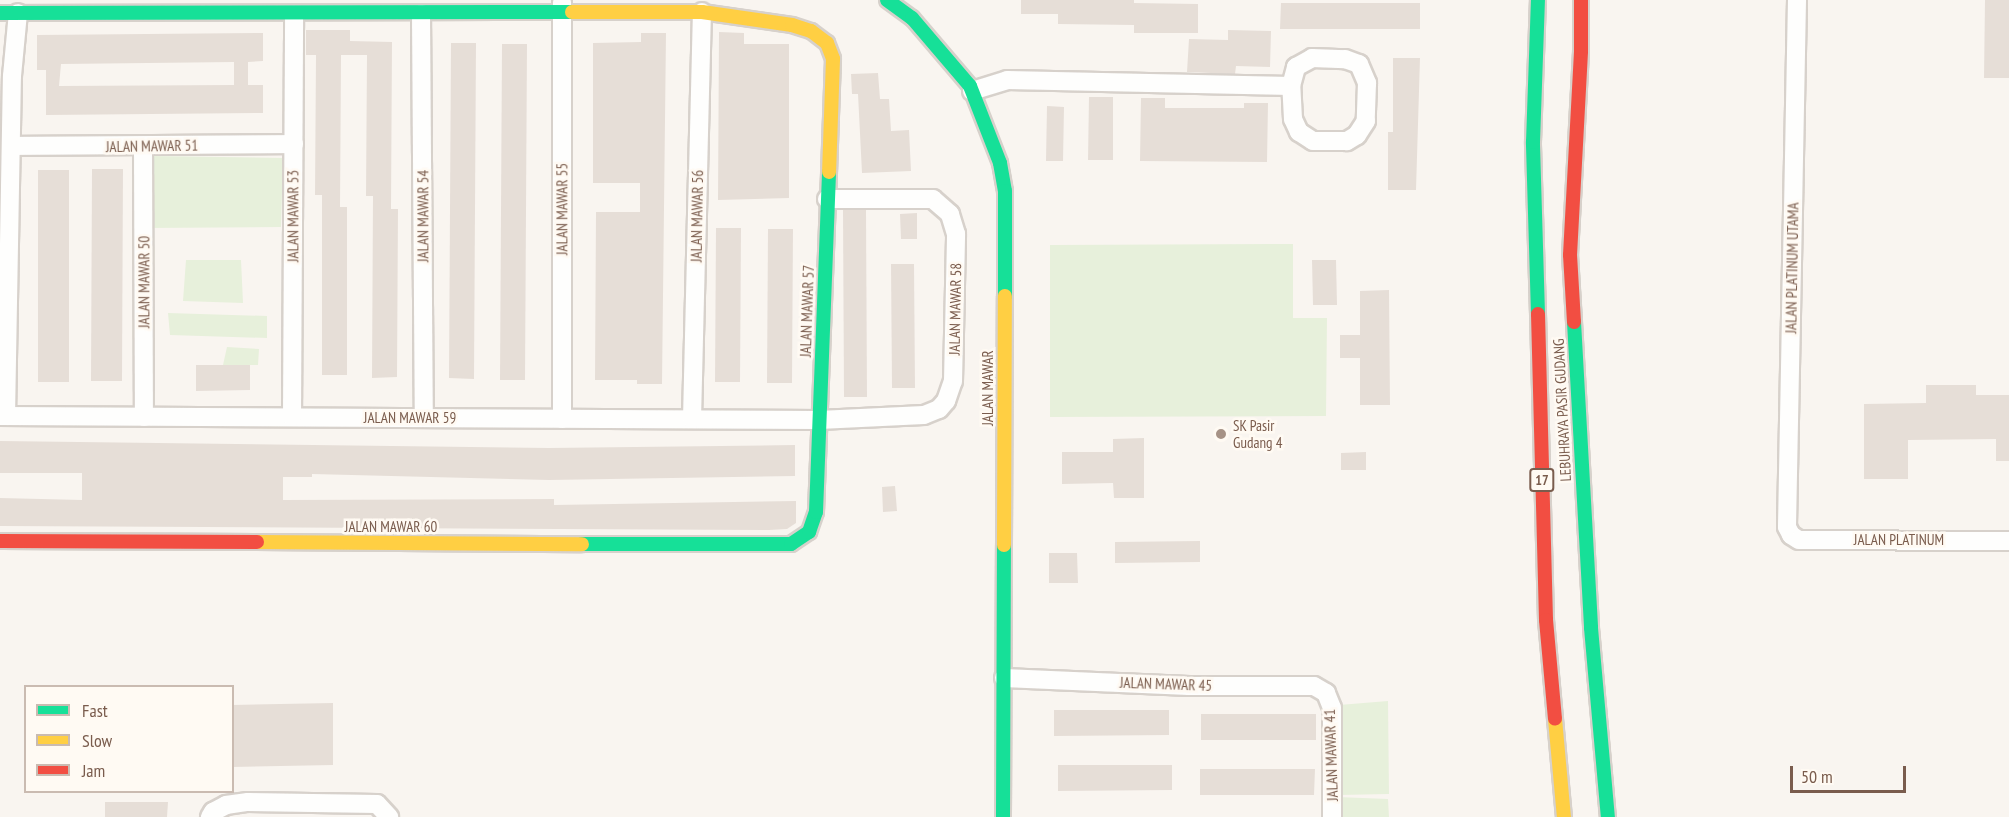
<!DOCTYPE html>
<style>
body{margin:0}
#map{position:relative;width:2009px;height:817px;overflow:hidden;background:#f9f5f0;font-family:"PT Sans Narrow",sans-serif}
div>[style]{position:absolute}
.green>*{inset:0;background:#e7f0db}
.building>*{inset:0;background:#e6ded7}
.roads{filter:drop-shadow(2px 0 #d7d1cb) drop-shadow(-2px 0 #d7d1cb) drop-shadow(0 2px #d7d1cb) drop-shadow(0 -2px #d7d1cb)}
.street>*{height:18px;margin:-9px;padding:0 9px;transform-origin:9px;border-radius:9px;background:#fefefd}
.fast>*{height:14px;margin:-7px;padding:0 7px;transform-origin:7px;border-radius:7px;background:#16e098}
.slow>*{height:14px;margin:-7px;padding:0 7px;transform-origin:7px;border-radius:7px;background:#ffcf43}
.jam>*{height:14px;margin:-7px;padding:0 7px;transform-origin:7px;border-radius:7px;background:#f24e42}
.dots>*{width:16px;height:16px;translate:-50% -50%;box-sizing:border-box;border:3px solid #fffaf3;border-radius:50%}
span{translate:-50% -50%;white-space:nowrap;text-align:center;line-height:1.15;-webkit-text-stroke:5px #fffaf3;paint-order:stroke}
.shield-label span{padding:2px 4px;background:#fffaf3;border:2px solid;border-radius:4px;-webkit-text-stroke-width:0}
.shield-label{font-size:14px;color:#7a5c4d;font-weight:700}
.street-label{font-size:15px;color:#7a5c4d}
.poi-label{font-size:15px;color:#7a5c4d}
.left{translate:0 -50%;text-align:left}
.legend{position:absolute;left:24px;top:685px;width:210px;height:108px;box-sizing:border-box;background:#fffaf3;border:2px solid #cabbb1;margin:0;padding:8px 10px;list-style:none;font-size:18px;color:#7a5c4d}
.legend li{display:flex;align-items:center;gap:12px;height:30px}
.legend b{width:30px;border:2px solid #cabbb1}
.scale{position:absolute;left:1790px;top:766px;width:116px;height:27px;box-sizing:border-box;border:3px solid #7a5c4d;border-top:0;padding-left:8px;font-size:18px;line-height:21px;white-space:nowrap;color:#7a5c4d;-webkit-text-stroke:4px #fffaf3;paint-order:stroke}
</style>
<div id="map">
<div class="green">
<i style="clip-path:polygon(152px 156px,283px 158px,281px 227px,147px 228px)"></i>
<i style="clip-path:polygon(1293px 244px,1293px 318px,1327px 318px,1326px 416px,1050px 417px,1050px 245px)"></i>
<i style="clip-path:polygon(186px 260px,241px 260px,243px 303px,183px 301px)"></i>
<i style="clip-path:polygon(168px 313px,267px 316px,267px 338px,170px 335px)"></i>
<i style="clip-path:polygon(227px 347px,259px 349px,258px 365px,223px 365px)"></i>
<i style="clip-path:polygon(1388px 701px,1389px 794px,1339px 795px,1339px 705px)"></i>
<i style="clip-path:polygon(1337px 797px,1388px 799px,1389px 817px,1338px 817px)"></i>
</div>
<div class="building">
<i style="clip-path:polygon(1021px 0,1134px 0,1134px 3px,1198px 4px,1198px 33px,1134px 33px,1134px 25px,1058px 24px,1058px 14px,1021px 14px)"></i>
<i style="clip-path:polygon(1985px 0,2009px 0,2009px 78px,1984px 78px)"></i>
<i style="clip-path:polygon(1281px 3px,1420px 3px,1420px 29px,1280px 29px)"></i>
<i style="clip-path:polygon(306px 30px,350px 30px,350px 41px,392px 42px,391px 209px,398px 209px,397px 377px,372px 378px,373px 196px,366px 196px,367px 55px,341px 55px,340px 207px,347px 207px,347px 375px,322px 375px,322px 195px,315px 195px,316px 55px,306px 55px)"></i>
<i style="clip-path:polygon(1228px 30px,1271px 31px,1270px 67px,1236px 66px,1235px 74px,1187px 72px,1189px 39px,1228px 40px)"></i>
<i style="clip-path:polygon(719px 32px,744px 33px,744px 44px,789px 44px,789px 198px,718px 200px)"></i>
<i style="clip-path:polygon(evenodd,263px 33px,263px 61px,248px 62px,248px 85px,263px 85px,263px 113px,46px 115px,46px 70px,37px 70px,37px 35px,263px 33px,234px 62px,234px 85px,59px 86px,61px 64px,234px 62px)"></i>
<i style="clip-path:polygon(641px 33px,666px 33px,662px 384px,637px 384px,637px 380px,595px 380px,596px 212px,640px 212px,640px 183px,593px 183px,593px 43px,641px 42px)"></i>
<i style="clip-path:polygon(451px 43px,476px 43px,474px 379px,449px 378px)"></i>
<i style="clip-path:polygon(502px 44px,527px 44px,525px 380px,500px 380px)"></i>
<i style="clip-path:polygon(1393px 58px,1420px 58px,1416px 190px,1388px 190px,1388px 132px,1393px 132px)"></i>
<i style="clip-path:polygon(878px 73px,880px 99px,889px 99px,891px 131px,909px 130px,911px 171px,862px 173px,858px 94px,852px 94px,851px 74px)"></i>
<i style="clip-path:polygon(1089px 97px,1113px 97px,1113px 160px,1088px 160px)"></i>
<i style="clip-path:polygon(1141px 98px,1165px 98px,1165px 108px,1244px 108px,1244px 103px,1268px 103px,1267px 162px,1140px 161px)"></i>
<i style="clip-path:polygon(1047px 106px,1064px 107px,1063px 161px,1046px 161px)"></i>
<i style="clip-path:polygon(92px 169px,123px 169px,122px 381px,91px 381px)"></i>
<i style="clip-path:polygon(38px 170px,69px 170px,69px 382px,38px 382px)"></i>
<i style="clip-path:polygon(843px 210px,866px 210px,867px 397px,844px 397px)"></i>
<i style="clip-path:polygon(917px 213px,917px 239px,901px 239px,900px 214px)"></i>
<i style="clip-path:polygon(716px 228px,741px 228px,740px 382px,715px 382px)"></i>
<i style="clip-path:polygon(768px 229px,793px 229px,792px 383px,767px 383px)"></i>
<i style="clip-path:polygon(1312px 260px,1336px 260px,1337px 305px,1313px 305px)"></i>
<i style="clip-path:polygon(891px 264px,914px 264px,915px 388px,892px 388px)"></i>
<i style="clip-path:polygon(1389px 290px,1390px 405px,1360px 405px,1360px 358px,1340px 358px,1340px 335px,1360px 335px,1360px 291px)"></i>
<i style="clip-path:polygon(196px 365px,250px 365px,250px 390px,196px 391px)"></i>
<i style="clip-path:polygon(1926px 385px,1976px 385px,1976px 395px,2009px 395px,2009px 461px,1996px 461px,1996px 439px,1908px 440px,1908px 479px,1864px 479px,1864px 404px,1926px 403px)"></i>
<i style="clip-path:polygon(1144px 438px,1144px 498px,1114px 498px,1113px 483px,1062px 484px,1062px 452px,1113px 452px,1113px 439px)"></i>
<i style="clip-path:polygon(0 441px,549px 448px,795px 445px,795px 476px,549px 480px,312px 474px,312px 477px,283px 477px,283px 500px,554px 499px,554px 505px,796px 501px,796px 523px,787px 529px,769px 530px,0 526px,0 498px,82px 500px,82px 473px,0 473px)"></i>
<i style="clip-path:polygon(1366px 452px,1366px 470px,1341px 470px,1341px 453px)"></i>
<i style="clip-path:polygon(895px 486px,897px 511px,883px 512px,882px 487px)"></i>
<i style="clip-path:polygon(1200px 541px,1200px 562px,1115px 563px,1115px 542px)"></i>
<i style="clip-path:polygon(1049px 553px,1077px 553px,1078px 583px,1049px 583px)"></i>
<i style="clip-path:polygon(333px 703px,333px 765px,232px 767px,232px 705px)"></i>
<i style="clip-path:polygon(1054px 710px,1169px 710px,1169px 735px,1054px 736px)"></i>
<i style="clip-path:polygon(1201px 714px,1316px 714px,1316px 740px,1201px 740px)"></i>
<i style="clip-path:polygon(1058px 765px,1172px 765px,1172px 790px,1058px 791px)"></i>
<i style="clip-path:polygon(1200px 769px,1315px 769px,1314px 795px,1200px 795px)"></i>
<i style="clip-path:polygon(105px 802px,168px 802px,167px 817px,105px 817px)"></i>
</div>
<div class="roads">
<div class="street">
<i style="left:1797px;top:0;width:527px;rotate:91.09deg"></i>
<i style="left:1787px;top:527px;width:9px;rotate:63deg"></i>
<i style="left:1791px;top:535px;width:9px;rotate:32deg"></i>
<i style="left:1799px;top:540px;width:210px;rotate:0.3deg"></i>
<i style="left:562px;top:2px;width:417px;rotate:90deg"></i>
<i style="left:421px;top:14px;width:404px;rotate:89.6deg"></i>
<i style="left:1312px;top:58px;width:33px;rotate:2deg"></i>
<i style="left:1345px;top:59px;width:15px;rotate:20deg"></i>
<i style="left:1359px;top:64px;width:21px;rotate:67deg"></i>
<i style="left:1367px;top:83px;width:38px;rotate:92deg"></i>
<i style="left:1366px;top:121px;width:17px;rotate:123deg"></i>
<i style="left:1357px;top:135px;width:12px;rotate:149deg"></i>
<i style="left:1347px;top:141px;width:34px;rotate:180deg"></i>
<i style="left:1313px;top:141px;width:17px;rotate:-147deg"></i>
<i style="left:1299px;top:132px;width:14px;rotate:-115deg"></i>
<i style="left:1293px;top:119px;width:33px;rotate:-93deg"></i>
<i style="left:1291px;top:86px;width:20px;rotate:-75deg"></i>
<i style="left:1296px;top:67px;width:18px;rotate:-29deg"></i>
<i style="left:972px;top:91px;width:37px;rotate:-17deg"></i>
<i style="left:1007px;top:80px;width:284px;rotate:1.2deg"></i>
<i style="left:11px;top:146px;width:283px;rotate:-0.4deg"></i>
<i style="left:143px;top:146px;width:271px;rotate:89.8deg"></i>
<i style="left:0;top:416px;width:819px;rotate:0.28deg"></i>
<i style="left:819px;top:420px;width:105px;rotate:-2.7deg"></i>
<i style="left:924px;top:415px;width:16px;rotate:-22deg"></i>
<i style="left:939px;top:409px;width:11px;rotate:-49deg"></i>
<i style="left:946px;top:401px;width:21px;rotate:-71deg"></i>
<i style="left:953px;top:381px;width:147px;rotate:-88.8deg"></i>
<i style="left:956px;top:234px;width:21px;rotate:-107deg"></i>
<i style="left:950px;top:214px;width:23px;rotate:-139deg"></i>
<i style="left:933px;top:199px;width:106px;rotate:180deg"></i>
<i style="left:6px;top:416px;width:340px;rotate:-89deg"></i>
<i style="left:12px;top:76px;width:63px;rotate:-84.6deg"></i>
<i style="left:292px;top:417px;width:402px;rotate:-89.7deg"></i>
<i style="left:692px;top:419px;width:407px;rotate:-88.6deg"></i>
<i style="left:1004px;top:678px;width:185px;rotate:2.5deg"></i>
<i style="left:1189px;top:686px;width:125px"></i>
<i style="left:1314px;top:686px;width:14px;rotate:30deg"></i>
<i style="left:1326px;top:693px;width:16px;rotate:68deg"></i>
<i style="left:1332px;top:708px;width:109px;rotate:90deg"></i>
<i style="left:210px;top:817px;width:6px;rotate:-59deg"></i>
<i style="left:213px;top:812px;width:15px;rotate:-28deg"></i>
<i style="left:226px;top:805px;width:22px;rotate:-8deg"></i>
<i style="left:248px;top:802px;width:129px;rotate:0.9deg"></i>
<i style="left:377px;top:804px;width:18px;rotate:47deg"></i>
</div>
<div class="fast">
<i style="left:887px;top:0;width:31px;rotate:36deg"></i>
<i style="left:912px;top:18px;width:89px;rotate:49.5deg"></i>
<i style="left:970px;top:86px;width:83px;rotate:68.7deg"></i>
<i style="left:1000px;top:163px;width:28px;rotate:80deg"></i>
<i style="left:1005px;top:191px;width:105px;rotate:90deg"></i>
<i style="left:0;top:13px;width:572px;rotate:-0.1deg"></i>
<i style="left:1538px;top:314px;width:172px;rotate:-91.7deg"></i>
<i style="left:1533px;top:142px;width:142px;rotate:-88deg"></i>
<i style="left:1574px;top:322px;width:306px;rotate:86.8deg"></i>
<i style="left:1591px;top:628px;width:190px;rotate:84.9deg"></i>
<i style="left:582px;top:544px;width:209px"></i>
<i style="left:791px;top:544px;width:22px;rotate:-34deg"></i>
<i style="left:809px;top:532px;width:21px;rotate:-71deg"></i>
<i style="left:816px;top:512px;width:340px;rotate:-87.8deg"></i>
<i style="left:1003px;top:817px;width:272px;rotate:-89.8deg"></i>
</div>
<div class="slow">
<i style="left:572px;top:12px;width:130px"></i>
<i style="left:702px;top:12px;width:91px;rotate:8.2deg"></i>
<i style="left:792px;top:25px;width:20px;rotate:18deg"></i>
<i style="left:811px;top:31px;width:20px;rotate:37deg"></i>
<i style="left:827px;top:43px;width:17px;rotate:69deg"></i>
<i style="left:833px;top:59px;width:113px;rotate:92deg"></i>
<i style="left:257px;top:542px;width:325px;rotate:0.4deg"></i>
<i style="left:1004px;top:545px;width:249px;rotate:-89.8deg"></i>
<i style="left:1555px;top:719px;width:98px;rotate:84.8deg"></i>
</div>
<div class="jam">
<i style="left:1538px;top:314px;width:306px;rotate:88.5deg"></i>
<i style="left:1546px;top:620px;width:99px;rotate:84.8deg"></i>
<i style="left:1574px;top:322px;width:67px;rotate:-93.4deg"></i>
<i style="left:1570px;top:255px;width:204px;rotate:-86.9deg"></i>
<i style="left:1581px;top:51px;width:51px;rotate:-90deg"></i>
<i style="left:0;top:541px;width:257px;rotate:0.2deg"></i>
</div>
</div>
<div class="dots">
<i style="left:1221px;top:434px;background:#a69286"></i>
</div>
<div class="shield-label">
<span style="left:1542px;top:480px">17</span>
</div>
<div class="street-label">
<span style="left:152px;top:146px;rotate:-1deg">JALAN MAWAR 51</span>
<span style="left:562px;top:209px;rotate:-90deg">JALAN MAWAR 55</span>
<span style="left:293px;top:216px;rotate:-90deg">JALAN MAWAR 53</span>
<span style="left:423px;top:216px;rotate:-90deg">JALAN MAWAR 54</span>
<span style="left:697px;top:216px;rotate:-89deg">JALAN MAWAR 56</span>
<span style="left:1792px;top:268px;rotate:-89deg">JALAN PLATINUM UTAMA</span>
<span style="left:144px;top:282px;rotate:-90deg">JALAN MAWAR 50</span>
<span style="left:955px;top:309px;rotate:-89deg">JALAN MAWAR 58</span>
<span style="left:807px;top:311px;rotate:-88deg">JALAN MAWAR 57</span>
<span style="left:988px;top:388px;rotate:-90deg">JALAN MAWAR</span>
<span style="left:1562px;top:410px;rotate:-93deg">LEBUHRAYA PASIR GUDANG</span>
<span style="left:410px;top:418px">JALAN MAWAR 59</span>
<span style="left:391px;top:527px">JALAN MAWAR 60</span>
<span style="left:1899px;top:540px">JALAN PLATINUM</span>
<span style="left:1166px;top:684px;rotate:2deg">JALAN MAWAR 45</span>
<span style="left:1331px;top:755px;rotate:-92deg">JALAN MAWAR 41</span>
</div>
<div class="poi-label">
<span class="left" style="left:1233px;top:434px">SK Pasir<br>Gudang 4</span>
</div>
<ul class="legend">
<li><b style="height:8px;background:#16e098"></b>Fast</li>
<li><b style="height:8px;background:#ffcf43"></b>Slow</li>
<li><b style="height:8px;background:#f24e42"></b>Jam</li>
</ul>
<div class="scale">50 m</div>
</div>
